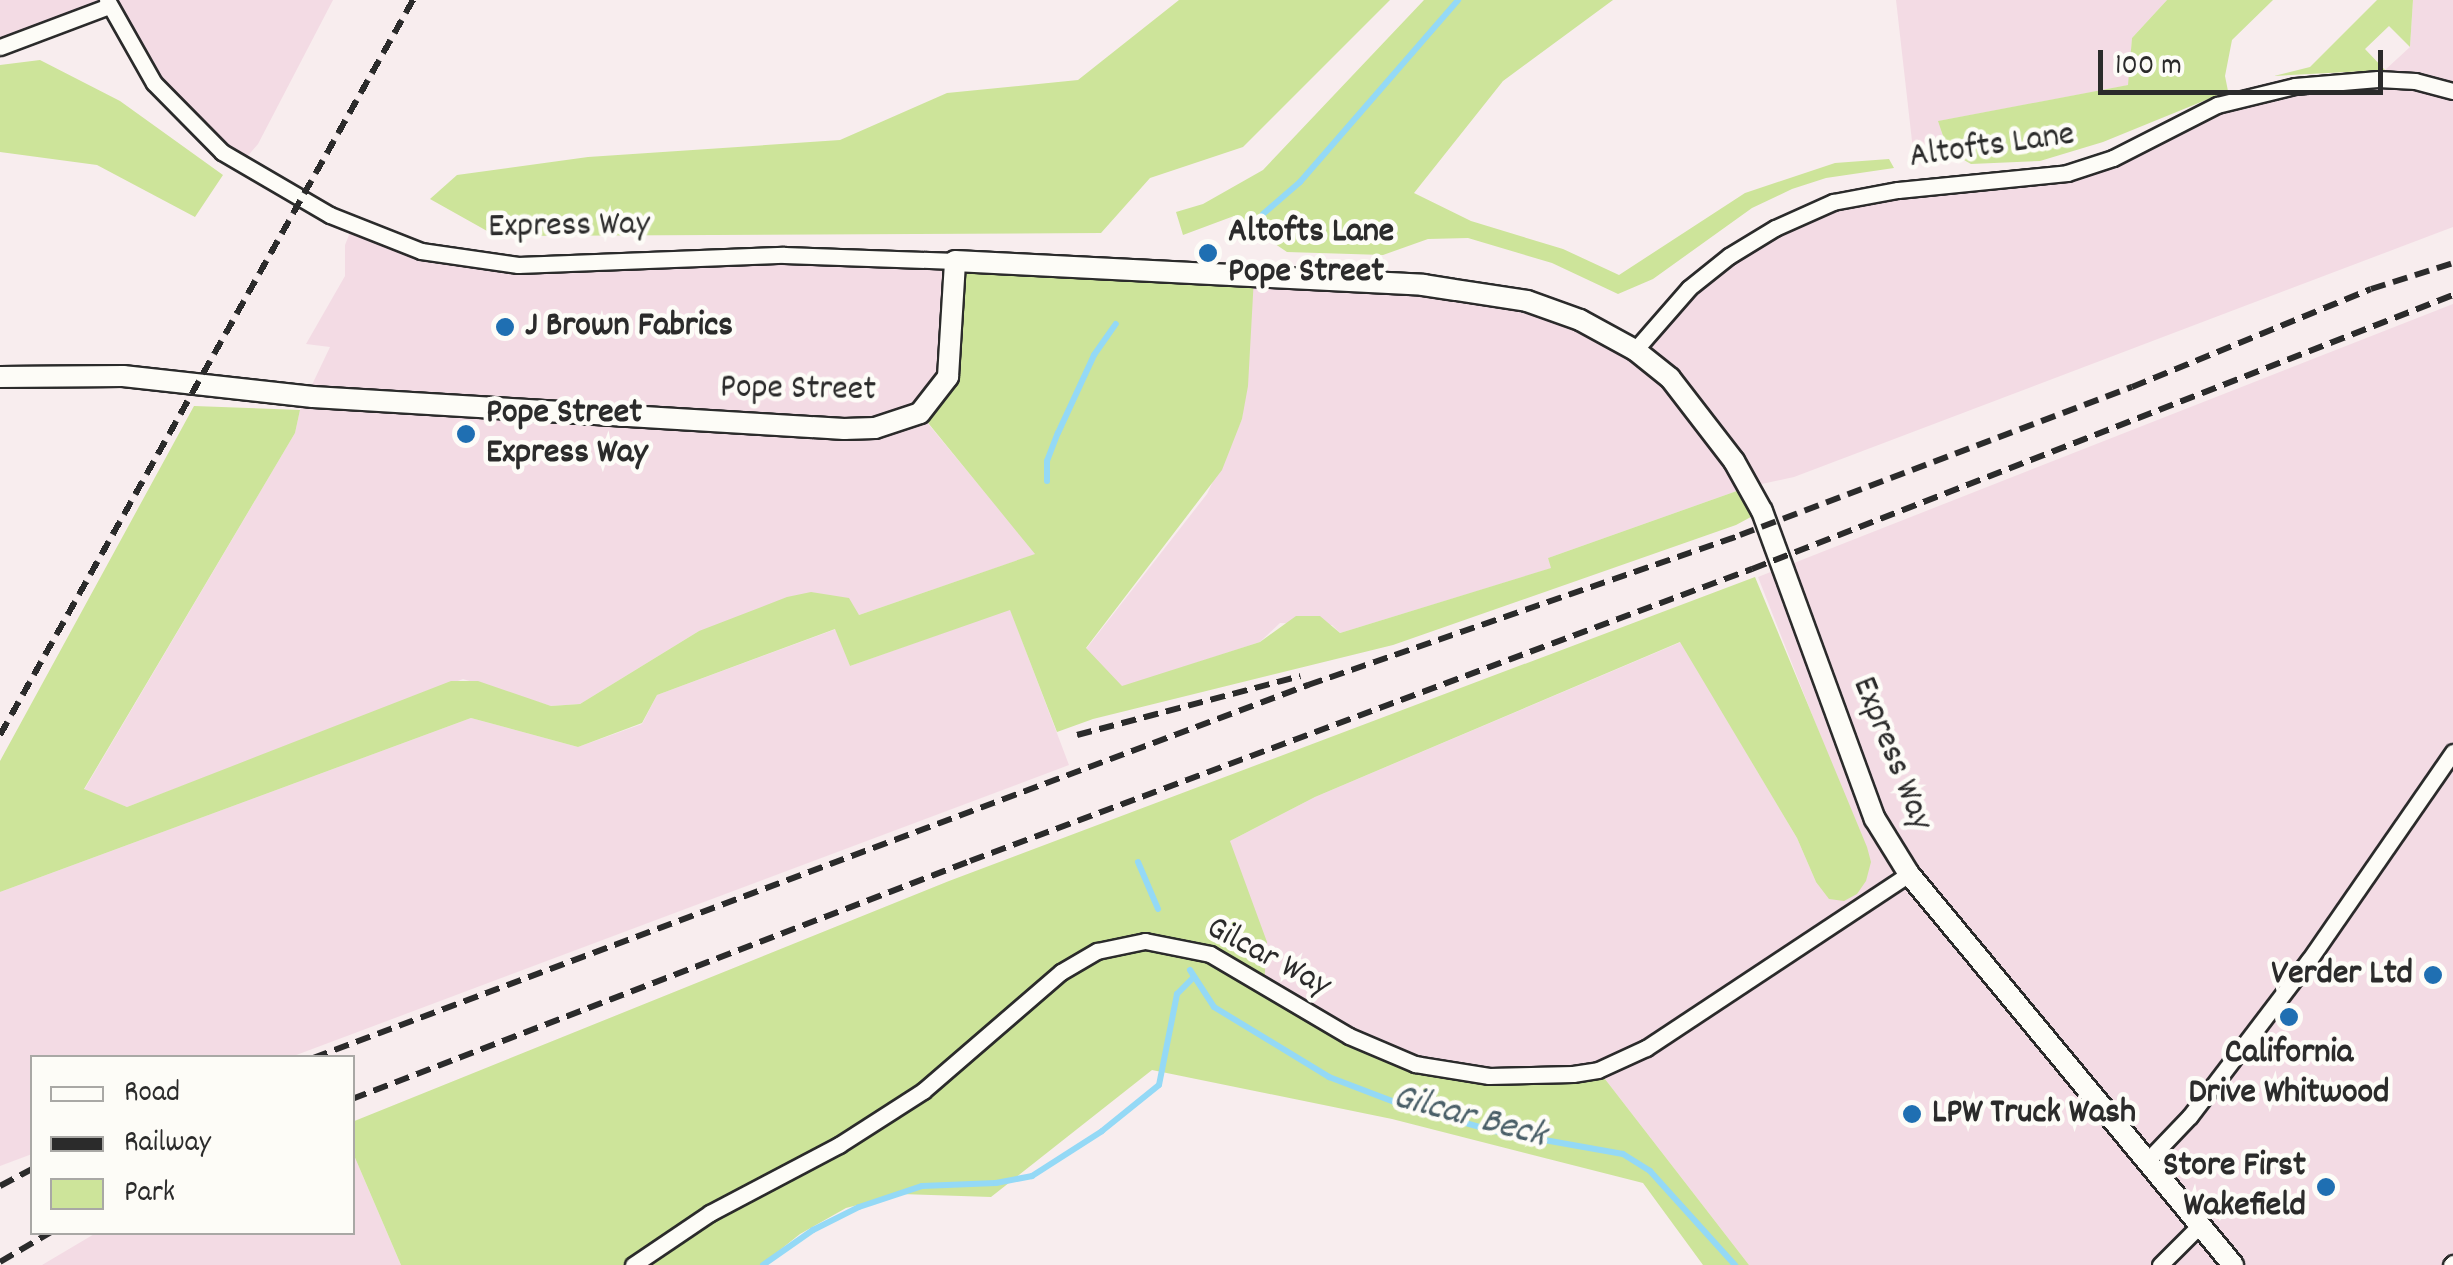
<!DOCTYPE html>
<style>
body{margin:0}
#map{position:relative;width:2453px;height:1265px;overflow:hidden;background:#f8edee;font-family:Dekko,sans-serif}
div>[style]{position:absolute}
.built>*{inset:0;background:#f3dbe4}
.green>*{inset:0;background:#cde49a}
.stream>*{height:6px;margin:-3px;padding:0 3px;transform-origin:3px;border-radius:3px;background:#94d9f6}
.roads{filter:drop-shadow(2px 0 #2b2b2b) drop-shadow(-2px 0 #2b2b2b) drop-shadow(0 2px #2b2b2b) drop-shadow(0 -2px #2b2b2b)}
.minor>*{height:15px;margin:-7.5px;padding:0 7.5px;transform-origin:7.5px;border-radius:7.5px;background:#fdfcf7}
.tertiary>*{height:20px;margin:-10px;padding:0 10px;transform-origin:10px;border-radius:10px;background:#fdfcf7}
.rail>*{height:6px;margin-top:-3px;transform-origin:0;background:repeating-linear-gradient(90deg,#2b2b2b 0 15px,transparent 0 23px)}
.dots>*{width:28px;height:28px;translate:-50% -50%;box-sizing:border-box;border:5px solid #fdfcf7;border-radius:50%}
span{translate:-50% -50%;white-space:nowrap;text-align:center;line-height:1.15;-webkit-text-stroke:9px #fdfcf7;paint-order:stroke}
.street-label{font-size:35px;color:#2b2b2b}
.poi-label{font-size:35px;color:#2b2b2b;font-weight:700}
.left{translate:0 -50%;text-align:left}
.right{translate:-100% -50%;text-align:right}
.water-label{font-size:38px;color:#4a5f68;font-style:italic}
.legend{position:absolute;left:30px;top:1055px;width:325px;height:180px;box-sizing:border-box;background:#fdfcf7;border:2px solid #a9a8a5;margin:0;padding:12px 18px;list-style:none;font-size:30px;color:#2b2b2b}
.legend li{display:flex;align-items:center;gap:20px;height:50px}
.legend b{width:50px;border:2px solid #a9a8a5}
.scale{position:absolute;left:2098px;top:50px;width:285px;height:45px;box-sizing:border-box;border:5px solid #2b2b2b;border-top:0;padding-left:12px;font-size:30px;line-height:35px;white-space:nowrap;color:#2b2b2b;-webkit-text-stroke:8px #fdfcf7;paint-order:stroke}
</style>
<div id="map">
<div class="built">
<i style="clip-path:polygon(0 0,333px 0,258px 144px,241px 164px,185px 120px,109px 7px,0 47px)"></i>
<i style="clip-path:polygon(1896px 0,2167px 0,2132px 38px,2129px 85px,1939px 121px,1944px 142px,1913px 150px)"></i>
<i style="clip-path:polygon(2413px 0,2453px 0,2453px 81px,2447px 87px,2453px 91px,2453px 227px,1794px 477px,1748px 487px,1548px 558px,1552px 568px,1340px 633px,1332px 625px,1280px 623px,1260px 642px,1122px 687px,1086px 649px,1207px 494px,1242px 419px,1254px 277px,1527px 301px,1635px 350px,1689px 288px,1833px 202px,2067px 173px,2217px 105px,2385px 70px,2410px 47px)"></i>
<i style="clip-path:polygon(353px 225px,472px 262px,955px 261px,948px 377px,920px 414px,1036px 554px,859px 615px,699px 631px,580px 704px,551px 706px,463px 679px,127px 807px,84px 790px,295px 433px,300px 410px,330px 347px,306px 344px,345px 276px,345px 245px)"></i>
<i style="clip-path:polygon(2453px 304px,2453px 1265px,1749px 1265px,1598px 1070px,1573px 1074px,1415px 1064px,1264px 985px,1230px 841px,1315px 797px,1681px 642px,1797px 838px,1816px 882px,1870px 862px,1758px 577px)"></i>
<i style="clip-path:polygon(1010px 609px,1069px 765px,291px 1057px,32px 1058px,32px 1154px,0 1166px,0 892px,471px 718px,578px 747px,642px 724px,657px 695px,836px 629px,850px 666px)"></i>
<i style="clip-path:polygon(353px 1153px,401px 1265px,42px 1265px,96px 1233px,352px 1232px)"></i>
</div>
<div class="green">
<i style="clip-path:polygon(1179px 0,1390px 0,1243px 147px,1150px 178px,1101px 233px,496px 236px,430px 199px,457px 175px,588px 157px,840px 140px,947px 93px,1078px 80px)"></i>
<i style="clip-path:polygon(1424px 0,1613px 0,1503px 81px,1414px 193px,1471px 221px,1563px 249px,1619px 275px,1745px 193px,1835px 163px,1889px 159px,1894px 168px,1826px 178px,1792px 189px,1752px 208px,1653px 279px,1618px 294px,1552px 263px,1468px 238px,1428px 239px,1383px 255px,1287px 252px,1234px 216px,1183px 235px,1176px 212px,1203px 204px,1263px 170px)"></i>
<i style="clip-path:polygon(2167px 0,2273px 0,2232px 40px,2225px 76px,2228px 91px,2103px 142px,2040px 161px,1971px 164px,1948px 151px,1938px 121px,2128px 85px,2132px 38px)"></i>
<i style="clip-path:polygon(2377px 0,2413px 0,2410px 47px,2389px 26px,2365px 49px,2385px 70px,2274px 76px,2310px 67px)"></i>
<i style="clip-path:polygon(40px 60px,120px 101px,223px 175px,195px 217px,97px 165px,0 152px,0 65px)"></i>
<i style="clip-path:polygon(955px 261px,1254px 277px,1248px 386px,1242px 419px,1222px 470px,1086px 648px,1122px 686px,1260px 642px,1296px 616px,1320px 616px,1340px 633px,1551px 568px,1548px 558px,1748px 487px,1762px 511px,1736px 525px,1393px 645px,1093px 719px,1057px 732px,1010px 610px,850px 666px,835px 629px,657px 695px,642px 723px,578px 747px,471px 718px,0 892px,0 761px,194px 406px,300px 410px,295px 433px,84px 789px,127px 807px,451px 681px,478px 681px,551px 706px,580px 704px,699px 631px,787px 597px,811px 592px,849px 598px,859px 615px,1035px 554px,920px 413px,948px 377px)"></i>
<i style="clip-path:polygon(1755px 577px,1867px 847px,1871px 862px,1866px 881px,1857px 894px,1844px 901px,1829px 899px,1816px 882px,1797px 838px,1680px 642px,1315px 797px,1230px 841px,1267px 942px,1264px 985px,1349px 1036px,1453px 1071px,1598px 1070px,1749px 1265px,1703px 1265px,1643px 1183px,1392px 1119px,1152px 1070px,991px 1197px,901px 1194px,846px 1208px,800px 1234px,761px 1265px,401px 1265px,353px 1153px,352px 1122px,949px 881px)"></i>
</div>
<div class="stream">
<i style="left:1263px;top:214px;width:49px;rotate:-40.9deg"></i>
<i style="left:1300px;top:182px;width:241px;rotate:-49deg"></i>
<i style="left:1047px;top:481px;width:20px;rotate:-90deg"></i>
<i style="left:1047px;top:461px;width:30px;rotate:-69deg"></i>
<i style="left:1058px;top:433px;width:86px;rotate:-65.2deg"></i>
<i style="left:1094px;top:355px;width:38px;rotate:-55deg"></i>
<i style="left:1138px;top:862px;width:51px;rotate:66.9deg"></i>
<i style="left:1190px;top:970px;width:44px;rotate:57deg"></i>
<i style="left:1214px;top:1007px;width:135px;rotate:31.3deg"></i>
<i style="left:1329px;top:1077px;width:81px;rotate:20.9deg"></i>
<i style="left:1405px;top:1106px;width:92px;rotate:15.7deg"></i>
<i style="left:1494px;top:1131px;width:131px;rotate:10.1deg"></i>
<i style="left:1623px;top:1154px;width:32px;rotate:32deg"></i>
<i style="left:1650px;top:1171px;width:127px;rotate:47.9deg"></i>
<i style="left:763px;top:1265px;width:61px;rotate:-35deg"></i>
<i style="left:813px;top:1230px;width:51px;rotate:-26.6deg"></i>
<i style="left:859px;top:1207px;width:66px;rotate:-18.4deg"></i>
<i style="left:922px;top:1186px;width:74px;rotate:-2.3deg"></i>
<i style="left:996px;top:1183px;width:37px;rotate:-11deg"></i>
<i style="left:1032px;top:1176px;width:83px;rotate:-32.7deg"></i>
<i style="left:1102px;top:1131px;width:73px;rotate:-38.9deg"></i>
<i style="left:1159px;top:1085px;width:93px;rotate:-78.8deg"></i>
<i style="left:1177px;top:994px;width:23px;rotate:-45deg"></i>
</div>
<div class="roads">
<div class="minor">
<i style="left:107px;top:0;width:95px;rotate:60.5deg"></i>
<i style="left:154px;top:83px;width:97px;rotate:45.4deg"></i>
<i style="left:222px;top:152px;width:125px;rotate:30.3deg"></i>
<i style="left:330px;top:215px;width:98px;rotate:21.6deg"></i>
<i style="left:421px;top:251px;width:98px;rotate:8.2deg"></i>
<i style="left:518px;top:265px;width:266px;rotate:-2.2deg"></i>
<i style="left:784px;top:255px;width:171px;rotate:2deg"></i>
<i style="left:0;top:47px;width:116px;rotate:-20.6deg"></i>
<i style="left:1635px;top:350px;width:82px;rotate:-48.9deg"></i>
<i style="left:1689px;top:288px;width:51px;rotate:-38.7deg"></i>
<i style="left:1729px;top:256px;width:54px;rotate:-31.3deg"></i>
<i style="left:1775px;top:228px;width:64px;rotate:-24.1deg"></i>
<i style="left:1833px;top:202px;width:66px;rotate:-10.5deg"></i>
<i style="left:1898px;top:190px;width:170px;rotate:-5.7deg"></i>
<i style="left:2067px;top:173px;width:48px;rotate:-18.1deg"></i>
<i style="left:2113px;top:158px;width:117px;rotate:-27deg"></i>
<i style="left:2217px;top:105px;width:80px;rotate:-13.7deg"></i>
<i style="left:2295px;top:86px;width:83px;rotate:-4.8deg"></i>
<i style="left:2378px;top:79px;width:37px;rotate:3deg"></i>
<i style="left:2415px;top:81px;width:39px;rotate:15deg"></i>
<i style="left:2147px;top:1161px;width:62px;rotate:-46.3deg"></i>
<i style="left:2190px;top:1116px;width:196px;rotate:-52.7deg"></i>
<i style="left:2309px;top:960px;width:253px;rotate:-55.3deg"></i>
<i style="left:633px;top:1265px;width:93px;rotate:-34deg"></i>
<i style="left:710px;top:1213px;width:146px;rotate:-27.8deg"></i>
<i style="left:839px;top:1145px;width:100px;rotate:-32.7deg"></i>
<i style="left:923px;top:1091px;width:182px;rotate:-40.8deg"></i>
<i style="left:1061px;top:972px;width:42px;rotate:-30.3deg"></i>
<i style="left:1097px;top:951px;width:49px;rotate:-11.8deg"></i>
<i style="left:1145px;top:941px;width:66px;rotate:11.3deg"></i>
<i style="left:1210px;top:954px;width:161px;rotate:30.5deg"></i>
<i style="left:1349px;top:1036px;width:72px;rotate:23deg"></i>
<i style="left:1415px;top:1064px;width:75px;rotate:9.2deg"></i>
<i style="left:1489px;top:1076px;width:84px;rotate:-1.4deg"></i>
<i style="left:1573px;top:1074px;width:25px;rotate:-9deg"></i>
<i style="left:1598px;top:1070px;width:53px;rotate:-24.6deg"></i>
<i style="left:1646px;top:1048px;width:315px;rotate:-33.5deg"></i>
<i style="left:2160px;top:1265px;width:57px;rotate:-45deg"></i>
<i style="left:2451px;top:1265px;width:3px;rotate:-45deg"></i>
</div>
<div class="tertiary">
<i style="left:0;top:377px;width:123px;rotate:-0.5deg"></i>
<i style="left:123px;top:376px;width:191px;rotate:6.3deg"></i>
<i style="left:313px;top:397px;width:532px;rotate:3.45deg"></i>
<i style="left:844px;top:429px;width:31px;rotate:-2deg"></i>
<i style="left:875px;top:428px;width:47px;rotate:-18.4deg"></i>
<i style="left:920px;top:413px;width:46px;rotate:-52.1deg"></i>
<i style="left:948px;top:377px;width:116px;rotate:-86.5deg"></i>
<i style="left:955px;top:261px;width:469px;rotate:2.9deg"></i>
<i style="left:1423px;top:285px;width:105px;rotate:8.7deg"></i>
<i style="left:1527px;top:301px;width:56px;rotate:19.7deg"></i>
<i style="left:1580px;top:320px;width:63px;rotate:28.6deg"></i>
<i style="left:1635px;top:350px;width:45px;rotate:38.7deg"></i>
<i style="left:1670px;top:378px;width:105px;rotate:52.4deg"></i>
<i style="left:1734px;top:461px;width:57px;rotate:60.8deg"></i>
<i style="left:1762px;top:511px;width:328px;rotate:69.9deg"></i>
<i style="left:1875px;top:819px;width:65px;rotate:58.3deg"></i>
<i style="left:1909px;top:874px;width:508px;rotate:50.35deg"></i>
</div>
</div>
<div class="rail">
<i style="left:0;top:735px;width:843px;rotate:-60.67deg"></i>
<i style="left:1077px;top:735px;width:231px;rotate:-14.8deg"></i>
<i style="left:313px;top:1058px;width:1063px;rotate:-20.55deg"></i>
<i style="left:1308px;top:685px;width:457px;rotate:-19.1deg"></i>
<i style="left:1740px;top:535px;width:419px;rotate:-20.7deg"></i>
<i style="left:2132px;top:387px;width:258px;rotate:-22.3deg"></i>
<i style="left:2371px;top:289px;width:86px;rotate:-17.6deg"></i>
<i style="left:352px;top:1099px;width:662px;rotate:-21.06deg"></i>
<i style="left:970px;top:861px;width:835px;rotate:-20.48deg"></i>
<i style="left:1752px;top:569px;width:753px;rotate:-21.35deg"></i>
<i style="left:0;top:1186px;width:36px;rotate:-28deg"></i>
<i style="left:0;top:1262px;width:59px;rotate:-30.5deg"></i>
</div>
<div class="dots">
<i style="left:1208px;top:253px;background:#1f6fb2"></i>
<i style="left:505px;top:327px;background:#1f6fb2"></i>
<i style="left:466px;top:434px;background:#1f6fb2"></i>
<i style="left:2433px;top:975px;background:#1f6fb2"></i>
<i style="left:2289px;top:1017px;background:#1f6fb2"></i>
<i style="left:1912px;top:1114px;background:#1f6fb2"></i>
<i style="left:2326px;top:1187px;background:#1f6fb2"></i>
</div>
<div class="street-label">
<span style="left:1992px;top:147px;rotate:-8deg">Altofts Lane</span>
<span style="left:569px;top:227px;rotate:-1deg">Express Way</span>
<span style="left:798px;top:390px;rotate:1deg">Pope Street</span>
<span style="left:1891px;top:754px;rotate:68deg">Express Way</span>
<span style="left:1268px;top:958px;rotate:28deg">Gilcar Way</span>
</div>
<div class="poi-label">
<span class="left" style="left:1228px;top:253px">Altofts Lane<br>Pope Street</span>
<span class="left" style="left:525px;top:327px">J Brown Fabrics</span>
<span class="left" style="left:486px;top:434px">Pope Street<br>Express Way</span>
<span class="right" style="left:2413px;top:975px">Verder Ltd</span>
<span style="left:2289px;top:1074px">California<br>Drive Whitwood</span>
<span class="left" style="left:1932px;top:1114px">LPW Truck Wash</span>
<span class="right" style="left:2306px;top:1187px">Store First<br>Wakefield</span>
</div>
<div class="water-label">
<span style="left:1469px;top:1118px;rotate:15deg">Gilcar Beck</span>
</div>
<ul class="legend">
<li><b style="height:12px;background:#fdfcf7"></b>Road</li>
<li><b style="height:12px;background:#2b2b2b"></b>Railway</li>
<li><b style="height:28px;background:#cde49a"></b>Park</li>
</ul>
<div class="scale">100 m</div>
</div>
